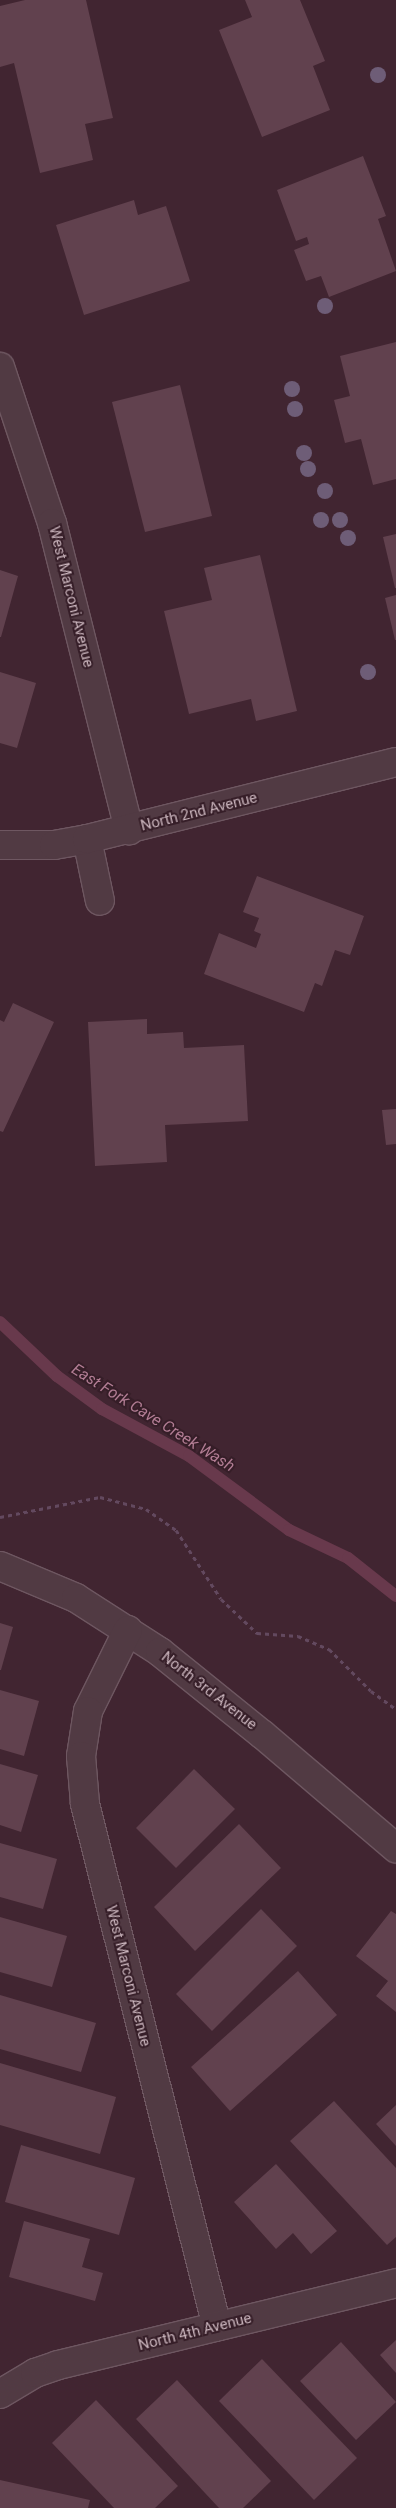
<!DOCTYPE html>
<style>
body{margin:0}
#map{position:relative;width:396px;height:2508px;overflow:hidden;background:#412531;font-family:Roboto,sans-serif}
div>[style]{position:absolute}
.stream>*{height:12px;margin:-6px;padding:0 6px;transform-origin:6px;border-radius:6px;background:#68394c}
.building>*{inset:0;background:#61414e}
.path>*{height:3px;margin-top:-1.5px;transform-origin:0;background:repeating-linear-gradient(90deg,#63495f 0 4px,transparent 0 8px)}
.roads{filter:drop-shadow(1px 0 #6e5761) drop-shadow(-1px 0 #6e5761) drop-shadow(0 1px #6e5761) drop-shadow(0 -1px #6e5761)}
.minor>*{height:28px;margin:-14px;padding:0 14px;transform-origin:14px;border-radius:14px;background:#513a43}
.trees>*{width:16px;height:16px;margin:-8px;border-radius:50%;background:#6e5d77}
span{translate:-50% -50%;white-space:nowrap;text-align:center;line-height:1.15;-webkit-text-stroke:4px #361e28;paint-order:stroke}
.street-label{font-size:15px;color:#cbb6be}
.water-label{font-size:16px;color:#b27d94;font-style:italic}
</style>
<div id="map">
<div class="stream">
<i style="left:0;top:1322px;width:79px;rotate:43.5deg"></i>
<i style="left:57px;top:1376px;width:56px;rotate:36.3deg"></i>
<i style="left:102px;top:1409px;width:99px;rotate:28.4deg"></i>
<i style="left:189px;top:1456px;width:124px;rotate:36.5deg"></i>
<i style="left:289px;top:1530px;width:65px;rotate:25.4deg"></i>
<i style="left:348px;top:1558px;width:61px;rotate:38.4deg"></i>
</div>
<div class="building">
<i style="clip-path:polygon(25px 0,86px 0,113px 118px,85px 124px,93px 160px,40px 173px,14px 63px,0 67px,0 6px)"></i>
<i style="clip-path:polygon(245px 0,300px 0,325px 61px,313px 66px,330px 110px,262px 137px,219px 30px,252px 17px)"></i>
<i style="clip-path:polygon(363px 156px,386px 216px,378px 219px,396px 271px,329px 297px,321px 276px,306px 281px,294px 250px,309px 244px,307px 237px,296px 241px,277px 190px)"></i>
<i style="clip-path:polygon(134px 200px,138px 215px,166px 206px,190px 281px,84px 315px,56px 225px)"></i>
<i style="clip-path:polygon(396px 342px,396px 479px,373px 485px,361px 439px,345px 443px,334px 400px,350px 396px,340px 356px)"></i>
<i style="clip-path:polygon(180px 385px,212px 516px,145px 532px,112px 402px)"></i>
<i style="clip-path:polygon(396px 534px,396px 588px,395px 588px,383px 537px)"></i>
<i style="clip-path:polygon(260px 555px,297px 711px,256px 721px,251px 699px,189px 714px,164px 611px,212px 600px,204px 568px)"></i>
<i style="clip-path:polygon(0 570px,18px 576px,1px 637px,0 637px)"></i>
<i style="clip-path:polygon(396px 595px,396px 640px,395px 640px,385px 598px)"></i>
<i style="clip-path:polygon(0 672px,36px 683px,17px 748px,0 743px)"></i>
<i style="clip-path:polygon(257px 876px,364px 916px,350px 955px,335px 950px,322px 986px,315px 983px,304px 1012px,204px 974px,219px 933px,256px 948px,261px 934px,254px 931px,259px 918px,243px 912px)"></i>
<i style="clip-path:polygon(13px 1003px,54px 1022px,3px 1132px,0 1131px,0 1020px,4px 1022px)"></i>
<i style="clip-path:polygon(147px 1019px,147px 1034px,183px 1032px,184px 1048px,244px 1045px,248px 1121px,165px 1125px,167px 1162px,95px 1166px,88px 1022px)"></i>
<i style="clip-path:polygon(396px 1109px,396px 1144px,386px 1145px,382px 1110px)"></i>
<i style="clip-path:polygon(0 1623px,13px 1627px,1px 1670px,0 1670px)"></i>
<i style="clip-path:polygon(0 1690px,39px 1701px,24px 1756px,0 1749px)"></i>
<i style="clip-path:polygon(0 1764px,38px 1775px,21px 1832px,0 1825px)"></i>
<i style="clip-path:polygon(194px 1769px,235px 1809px,176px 1868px,136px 1828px)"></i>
<i style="clip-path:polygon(239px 1824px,281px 1868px,195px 1951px,154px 1907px)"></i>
<i style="clip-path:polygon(0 1843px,57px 1859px,43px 1909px,0 1897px)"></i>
<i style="clip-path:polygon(261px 1909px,297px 1946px,212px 2031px,176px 1994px)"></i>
<i style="clip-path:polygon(391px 1911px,396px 1914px,396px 2012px,376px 1996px,388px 1981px,356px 1956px)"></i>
<i style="clip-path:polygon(0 1917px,67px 1936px,52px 1987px,0 1972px)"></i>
<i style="clip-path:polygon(298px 1971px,337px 2015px,230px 2111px,191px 2067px)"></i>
<i style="clip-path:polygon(0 1995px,96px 2023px,81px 2072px,0 2049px)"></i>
<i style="clip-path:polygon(0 2063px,116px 2097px,100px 2154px,0 2125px)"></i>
<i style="clip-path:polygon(334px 2101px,396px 2168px,396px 2237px,387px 2245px,290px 2141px)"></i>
<i style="clip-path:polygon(396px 2105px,396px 2146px,376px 2124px)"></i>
<i style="clip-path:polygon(21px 2145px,135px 2178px,119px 2235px,5px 2202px)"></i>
<i style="clip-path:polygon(276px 2164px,337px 2231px,311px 2254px,293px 2233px,276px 2249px,234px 2202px)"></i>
<i style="clip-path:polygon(24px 2221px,90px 2239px,82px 2267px,103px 2273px,95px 2301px,9px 2277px)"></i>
<i style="clip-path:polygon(396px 2340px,396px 2373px,380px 2355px)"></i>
<i style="clip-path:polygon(341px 2342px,396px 2402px,356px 2440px,300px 2381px)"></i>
<i style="clip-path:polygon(262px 2359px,357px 2458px,314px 2500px,219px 2401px)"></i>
<i style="clip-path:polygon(177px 2380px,271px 2481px,243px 2508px,219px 2508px,136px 2419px)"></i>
<i style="clip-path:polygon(96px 2400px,178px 2486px,155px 2508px,114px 2508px,52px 2443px)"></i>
<i style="clip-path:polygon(0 2480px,90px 2500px,88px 2508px,0 2508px)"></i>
</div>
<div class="path">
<i style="left:0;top:1517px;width:102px;rotate:-11.3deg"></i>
<i style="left:100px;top:1497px;width:48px;rotate:14.6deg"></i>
<i style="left:146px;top:1509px;width:37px;rotate:35deg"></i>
<i style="left:176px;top:1530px;width:82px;rotate:56.9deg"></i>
<i style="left:221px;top:1599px;width:50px;rotate:43.4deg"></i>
<i style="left:257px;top:1633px;width:41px;rotate:4.2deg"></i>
<i style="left:298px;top:1636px;width:34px;rotate:23deg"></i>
<i style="left:329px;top:1649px;width:59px;rotate:45deg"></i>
<i style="left:371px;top:1691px;width:31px;rotate:36deg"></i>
</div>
<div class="roads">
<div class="minor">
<i style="left:0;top:367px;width:164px;rotate:71.6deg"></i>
<i style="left:52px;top:523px;width:317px;rotate:75.9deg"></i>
<i style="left:87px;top:839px;width:63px;rotate:78.2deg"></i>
<i style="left:0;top:845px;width:54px"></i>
<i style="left:54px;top:845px;width:34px;rotate:-10deg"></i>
<i style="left:87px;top:839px;width:318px;rotate:-14deg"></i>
<i style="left:0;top:1566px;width:82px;rotate:22.8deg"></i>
<i style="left:76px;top:1598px;width:100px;rotate:32.7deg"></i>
<i style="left:160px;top:1652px;width:132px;rotate:38.9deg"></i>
<i style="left:263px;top:1735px;width:175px;rotate:40.4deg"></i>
<i style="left:128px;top:1630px;width:90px;rotate:116.3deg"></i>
<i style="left:88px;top:1711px;width:46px;rotate:98.8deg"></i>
<i style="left:81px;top:1756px;width:48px;rotate:85.2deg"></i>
<i style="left:85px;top:1804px;width:539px;rotate:75.83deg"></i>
<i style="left:0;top:2394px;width:41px;rotate:-31deg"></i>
<i style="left:35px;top:2373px;width:24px;rotate:-19deg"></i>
<i style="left:58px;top:2365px;width:348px;rotate:-13.6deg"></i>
</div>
</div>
<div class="trees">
<i style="left:378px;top:75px"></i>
<i style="left:325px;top:306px"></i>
<i style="left:292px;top:389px"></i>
<i style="left:295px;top:409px"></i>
<i style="left:304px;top:453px"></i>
<i style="left:308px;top:469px"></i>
<i style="left:325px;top:491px"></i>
<i style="left:321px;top:520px"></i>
<i style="left:340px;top:520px"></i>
<i style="left:348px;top:538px"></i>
<i style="left:368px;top:672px"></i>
</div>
<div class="street-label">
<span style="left:71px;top:597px;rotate:76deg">West Marconi Avenue</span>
<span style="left:199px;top:812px;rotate:-14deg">North 2nd Avenue</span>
<span style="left:209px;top:1691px;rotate:38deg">North 3rd Avenue</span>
<span style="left:128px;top:1976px;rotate:76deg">West Marconi Avenue</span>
<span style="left:195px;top:2332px;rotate:-14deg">North 4th Avenue</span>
</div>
<div class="water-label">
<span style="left:153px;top:1418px;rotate:32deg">East Fork Cave Creek Wash</span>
</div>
</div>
